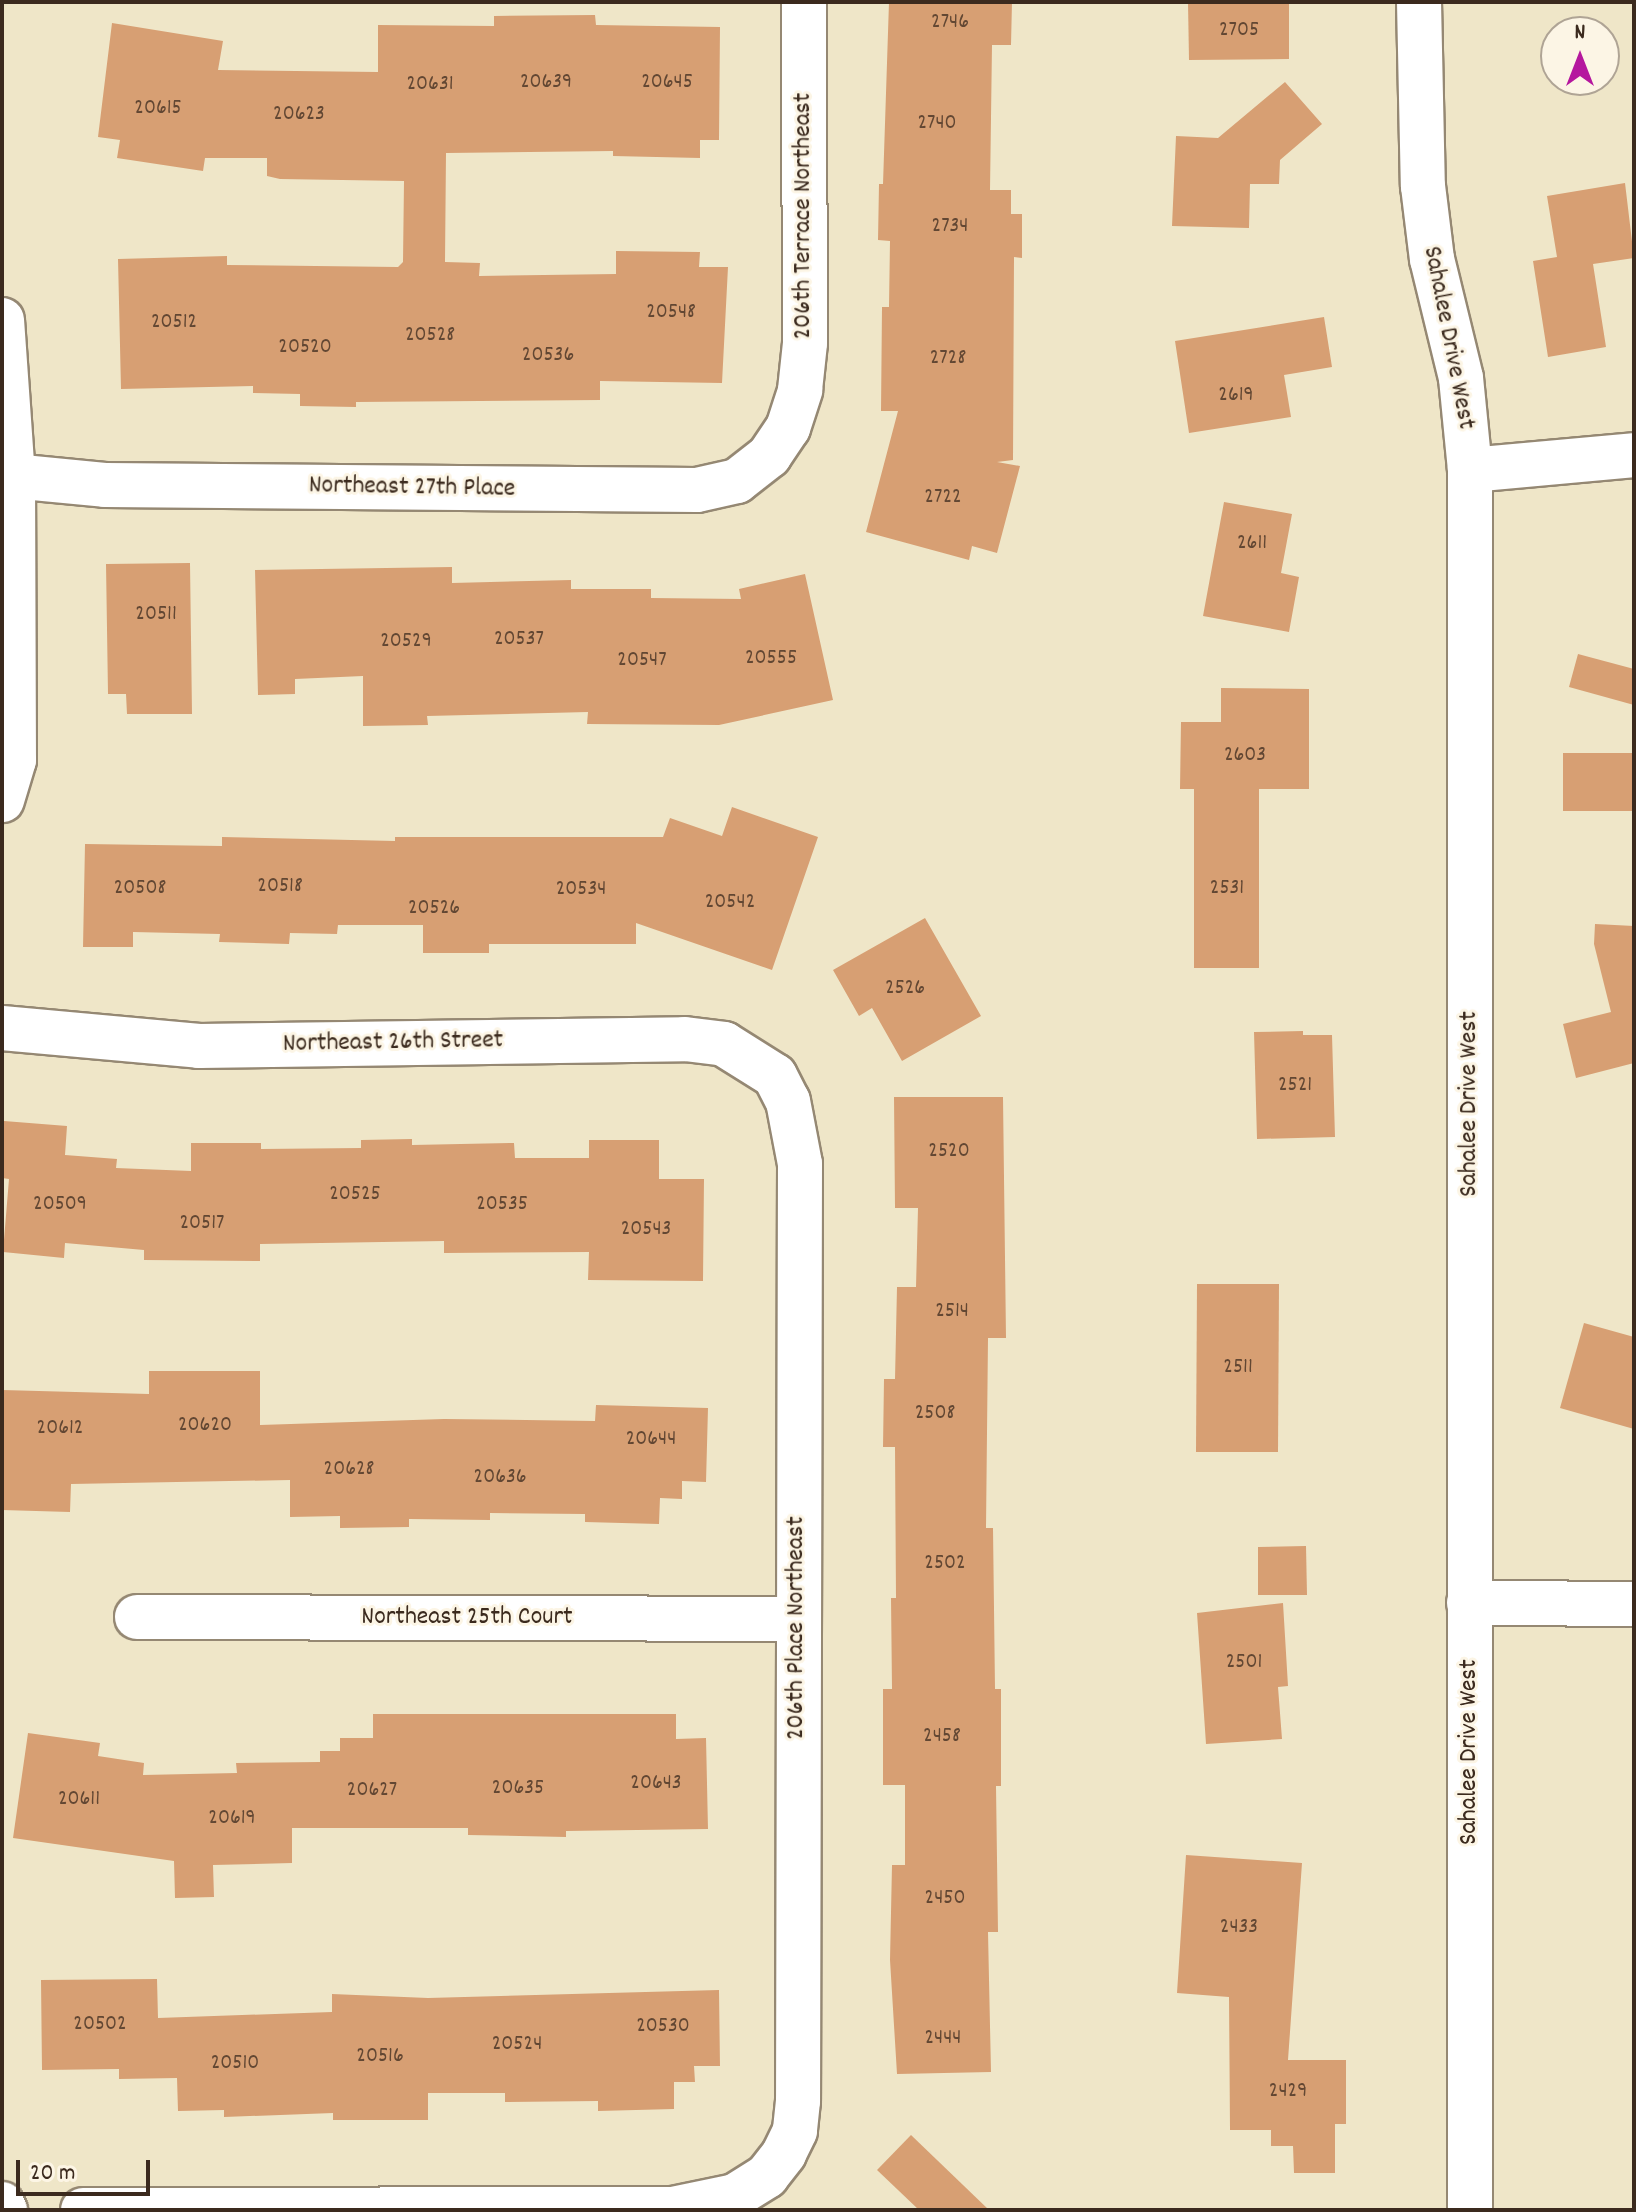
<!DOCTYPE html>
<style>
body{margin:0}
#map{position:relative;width:1636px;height:2212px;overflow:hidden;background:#efe6c8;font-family:Dekko,sans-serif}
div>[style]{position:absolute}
.building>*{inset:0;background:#d79f73}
.roads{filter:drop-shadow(2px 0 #958873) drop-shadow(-2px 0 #958873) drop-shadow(0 2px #958873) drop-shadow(0 -2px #958873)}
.minor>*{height:44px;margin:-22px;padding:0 22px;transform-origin:22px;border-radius:22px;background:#fff}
span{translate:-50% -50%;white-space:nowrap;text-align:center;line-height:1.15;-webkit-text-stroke:6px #fcf5e5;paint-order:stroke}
.number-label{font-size:22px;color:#624733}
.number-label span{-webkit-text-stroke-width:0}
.street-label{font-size:26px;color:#3b2a1e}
.frame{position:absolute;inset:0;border:4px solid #3b2a1e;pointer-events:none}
.north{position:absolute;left:1540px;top:16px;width:80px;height:80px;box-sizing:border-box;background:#fcf5e5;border:2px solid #afa495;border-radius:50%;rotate:0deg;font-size:22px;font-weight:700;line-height:32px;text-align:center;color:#3b2a1e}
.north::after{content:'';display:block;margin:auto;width:28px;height:36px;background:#b5179e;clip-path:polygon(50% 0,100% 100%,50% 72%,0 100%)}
.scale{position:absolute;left:16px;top:2160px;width:134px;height:36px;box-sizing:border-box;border:4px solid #3b2a1e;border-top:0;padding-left:10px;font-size:24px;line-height:28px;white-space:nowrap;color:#3b2a1e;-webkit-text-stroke:6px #fcf5e5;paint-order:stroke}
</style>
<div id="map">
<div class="building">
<i style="clip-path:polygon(889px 2px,1012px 2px,1011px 45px,992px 45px,990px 190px,1011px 190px,1011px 214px,1022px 214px,1022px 258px,1014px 257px,1013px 460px,997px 462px,1020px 466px,997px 553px,972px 546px,969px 560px,866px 532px,898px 411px,881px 411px,882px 307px,889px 307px,890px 241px,878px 240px,879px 184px,883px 184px)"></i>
<i style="clip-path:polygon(1188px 2px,1289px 2px,1289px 59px,1189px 60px)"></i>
<i style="clip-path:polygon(595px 15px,596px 25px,720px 27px,719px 140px,700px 140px,700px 158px,613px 156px,613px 151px,446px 153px,445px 262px,480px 263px,479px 276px,616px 274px,616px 251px,700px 252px,699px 267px,728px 267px,722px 383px,600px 381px,600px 400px,356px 402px,356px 407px,300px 406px,300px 394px,253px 393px,253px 386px,121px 389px,118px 259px,227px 256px,227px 265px,398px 267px,403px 262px,404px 181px,280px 179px,267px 176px,267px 158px,205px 158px,203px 171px,117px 158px,120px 140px,98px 137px,112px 23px,223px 41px,218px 70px,378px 72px,378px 25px,494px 26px,494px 16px)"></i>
<i style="clip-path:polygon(1285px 82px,1322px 124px,1280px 160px,1279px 184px,1250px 184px,1249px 228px,1172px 226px,1176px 136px,1218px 138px)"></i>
<i style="clip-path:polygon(1625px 183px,1634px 258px,1593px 264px,1606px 347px,1548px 357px,1533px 261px,1557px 257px,1547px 196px)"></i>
<i style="clip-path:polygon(1324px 317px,1332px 367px,1284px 375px,1291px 417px,1189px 433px,1175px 341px)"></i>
<i style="clip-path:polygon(1224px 502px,1292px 514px,1281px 573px,1299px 577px,1289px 632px,1203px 616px)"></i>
<i style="clip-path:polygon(190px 563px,192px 714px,127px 714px,126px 694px,108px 694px,106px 564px)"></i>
<i style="clip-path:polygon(452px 567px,452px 583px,571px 580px,571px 589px,651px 589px,651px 598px,741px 599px,739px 589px,805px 574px,833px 700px,719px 725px,587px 724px,588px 712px,427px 716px,428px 725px,363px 726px,363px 676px,295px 679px,295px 694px,258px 695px,255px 570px)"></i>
<i style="clip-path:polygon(1578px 654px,1634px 669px,1634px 705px,1569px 687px)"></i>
<i style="clip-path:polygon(1221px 688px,1309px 689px,1309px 789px,1259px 789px,1259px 968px,1194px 968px,1194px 789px,1180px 789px,1181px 722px,1221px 722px)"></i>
<i style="clip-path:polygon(1563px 753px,1634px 753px,1634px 811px,1563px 811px)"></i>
<i style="clip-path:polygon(732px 807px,818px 837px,772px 970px,636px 923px,636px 944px,489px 944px,489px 953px,423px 953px,423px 925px,338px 925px,337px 934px,290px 933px,289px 944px,219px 942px,220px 934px,133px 932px,133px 947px,83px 947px,85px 844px,222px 846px,222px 837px,395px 841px,395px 837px,663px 837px,670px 818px,722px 836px)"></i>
<i style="clip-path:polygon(925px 918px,981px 1016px,902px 1061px,872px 1008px,859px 1016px,833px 970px)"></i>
<i style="clip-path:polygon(1595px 924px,1634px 926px,1634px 1063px,1576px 1078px,1563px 1024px,1611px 1012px,1594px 944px)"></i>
<i style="clip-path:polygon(1303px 1031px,1303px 1035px,1332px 1035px,1335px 1137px,1257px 1139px,1254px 1032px)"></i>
<i style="clip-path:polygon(894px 1097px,1003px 1097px,1006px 1338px,988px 1338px,986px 1528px,993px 1528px,995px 1689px,1001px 1689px,1001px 1786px,996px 1786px,998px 1932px,988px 1932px,991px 2072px,897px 2074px,890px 1960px,892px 1865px,905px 1865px,905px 1785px,883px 1785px,883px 1689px,892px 1689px,891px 1598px,896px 1598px,895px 1447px,883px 1447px,884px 1379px,895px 1379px,897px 1287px,916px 1287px,918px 1208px,895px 1208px)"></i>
<i style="clip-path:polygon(4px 1121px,67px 1126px,65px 1155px,117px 1159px,116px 1168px,191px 1171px,191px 1143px,261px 1143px,261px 1149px,361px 1148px,361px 1140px,412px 1139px,412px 1145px,514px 1143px,515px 1158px,589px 1158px,589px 1140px,659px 1140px,659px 1179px,704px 1179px,703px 1281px,588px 1280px,589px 1252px,444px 1253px,444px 1241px,260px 1244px,260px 1261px,144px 1260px,144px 1250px,65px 1243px,64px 1258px,3px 1252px,9px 1179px,2px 1178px)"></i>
<i style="clip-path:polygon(1197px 1284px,1279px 1284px,1278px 1452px,1196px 1452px)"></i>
<i style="clip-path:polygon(1584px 1323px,1634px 1337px,1634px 1429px,1560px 1408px)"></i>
<i style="clip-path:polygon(149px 1371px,260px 1371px,260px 1425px,444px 1419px,595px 1421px,596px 1405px,708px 1408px,706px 1482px,682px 1481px,682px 1499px,660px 1498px,659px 1524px,585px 1522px,585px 1514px,490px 1513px,490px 1520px,409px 1519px,409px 1527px,340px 1528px,340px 1516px,290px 1517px,290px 1480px,71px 1484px,70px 1512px,2px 1510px,2px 1390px,149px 1394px)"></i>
<i style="clip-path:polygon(1306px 1546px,1307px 1595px,1258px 1595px,1258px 1547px)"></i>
<i style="clip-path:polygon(1283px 1603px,1288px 1686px,1278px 1687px,1282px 1739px,1206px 1744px,1197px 1613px)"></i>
<i style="clip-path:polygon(373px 1714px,676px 1714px,676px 1739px,706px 1738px,708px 1829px,566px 1831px,566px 1837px,468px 1835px,468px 1828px,292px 1828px,292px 1863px,213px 1865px,214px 1897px,175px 1898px,174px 1861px,13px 1838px,28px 1733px,100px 1743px,98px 1756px,144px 1763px,143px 1775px,237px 1773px,236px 1763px,320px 1762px,320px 1751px,340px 1751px,340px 1738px,373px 1738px)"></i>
<i style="clip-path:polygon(1186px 1855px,1302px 1863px,1288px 2060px,1346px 2060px,1346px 2124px,1335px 2124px,1335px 2173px,1294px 2173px,1293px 2146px,1271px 2146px,1271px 2130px,1230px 2130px,1229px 1997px,1177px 1993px)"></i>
<i style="clip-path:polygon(157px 1979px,158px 2018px,332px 2012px,332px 1994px,428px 1998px,719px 1990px,720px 2066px,694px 2066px,695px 2082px,674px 2082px,674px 2109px,598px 2111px,598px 2101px,505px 2102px,505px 2093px,428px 2093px,428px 2120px,333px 2120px,333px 2113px,224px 2117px,224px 2110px,178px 2111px,177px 2078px,119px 2079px,119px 2069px,42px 2070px,41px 1980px)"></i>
<i style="clip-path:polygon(911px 2135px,989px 2210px,919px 2210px,877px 2170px)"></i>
</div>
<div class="roads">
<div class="minor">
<i style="left:1419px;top:2px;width:184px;rotate:88.8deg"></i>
<i style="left:1423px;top:186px;width:74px;rotate:83deg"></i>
<i style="left:1432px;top:259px;width:122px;rotate:76.3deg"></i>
<i style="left:1461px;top:378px;width:92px;rotate:84.4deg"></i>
<i style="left:1470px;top:470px;width:1740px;rotate:90deg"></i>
<i style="left:2px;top:320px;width:156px;rotate:86deg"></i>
<i style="left:13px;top:476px;width:284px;rotate:89.8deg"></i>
<i style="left:14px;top:760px;width:42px;rotate:106.7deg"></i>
<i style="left:1470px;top:470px;width:165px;rotate:-5.2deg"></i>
<i style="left:2px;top:475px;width:103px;rotate:5.5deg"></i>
<i style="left:105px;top:485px;width:592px;rotate:0.48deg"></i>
<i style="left:697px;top:490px;width:41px;rotate:-12.7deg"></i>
<i style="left:737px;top:481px;width:41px;rotate:-38deg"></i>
<i style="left:769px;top:456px;width:34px;rotate:-56deg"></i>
<i style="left:788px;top:428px;width:40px;rotate:-72deg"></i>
<i style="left:800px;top:390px;width:47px;rotate:-83.9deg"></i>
<i style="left:805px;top:343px;width:341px;rotate:-90.2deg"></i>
<i style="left:2px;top:1028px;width:198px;rotate:5.2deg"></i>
<i style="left:199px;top:1046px;width:486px;rotate:-0.8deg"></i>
<i style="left:685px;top:1039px;width:39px;rotate:7deg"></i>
<i style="left:724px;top:1044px;width:60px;rotate:32.1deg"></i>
<i style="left:775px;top:1076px;width:28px;rotate:63deg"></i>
<i style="left:788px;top:1101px;width:64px;rotate:79.2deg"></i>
<i style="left:800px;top:1164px;width:937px;rotate:90.12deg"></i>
<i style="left:798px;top:2101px;width:30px;rotate:96deg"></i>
<i style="left:795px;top:2131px;width:25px;rotate:116deg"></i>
<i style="left:784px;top:2154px;width:28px;rotate:128deg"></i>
<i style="left:767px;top:2176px;width:38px;rotate:148deg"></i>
<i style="left:735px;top:2196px;width:64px;rotate:168.3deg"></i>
<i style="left:672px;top:2209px;width:589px;rotate:179.9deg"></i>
<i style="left:1469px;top:1603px;width:165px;rotate:0.3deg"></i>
<i style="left:137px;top:1617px;width:659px;rotate:0.17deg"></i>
<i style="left:2px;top:2204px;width:7px;rotate:63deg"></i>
</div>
</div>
<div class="number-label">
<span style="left:950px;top:23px">2746</span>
<span style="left:1239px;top:31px">2705</span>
<span style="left:546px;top:83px">20639</span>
<span style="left:667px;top:83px">20645</span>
<span style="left:430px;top:85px">20631</span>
<span style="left:158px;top:109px">20615</span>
<span style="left:299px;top:115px">20623</span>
<span style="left:937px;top:124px">2740</span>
<span style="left:950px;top:227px">2734</span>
<span style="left:671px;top:313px">20548</span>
<span style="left:174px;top:323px">20512</span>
<span style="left:430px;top:336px">20528</span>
<span style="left:305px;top:348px">20520</span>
<span style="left:548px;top:356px">20536</span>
<span style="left:948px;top:359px">2728</span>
<span style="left:1236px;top:396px">2619</span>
<span style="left:943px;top:498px">2722</span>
<span style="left:1252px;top:544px">2611</span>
<span style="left:156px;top:615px">20511</span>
<span style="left:519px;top:640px">20537</span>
<span style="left:406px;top:642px">20529</span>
<span style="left:771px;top:659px">20555</span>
<span style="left:642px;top:661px">20547</span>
<span style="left:1245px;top:756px">2603</span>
<span style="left:280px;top:887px">20518</span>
<span style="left:140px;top:889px">20508</span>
<span style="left:1227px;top:889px">2531</span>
<span style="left:581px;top:890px">20534</span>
<span style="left:730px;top:903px">20542</span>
<span style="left:434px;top:909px">20526</span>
<span style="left:905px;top:989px">2526</span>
<span style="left:1295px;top:1086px">2521</span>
<span style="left:949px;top:1152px">2520</span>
<span style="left:355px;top:1195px">20525</span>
<span style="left:60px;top:1205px">20509</span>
<span style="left:502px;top:1205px">20535</span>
<span style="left:202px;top:1224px">20517</span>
<span style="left:646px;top:1230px">20543</span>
<span style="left:952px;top:1312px">2514</span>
<span style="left:1238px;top:1368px">2511</span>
<span style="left:935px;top:1414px">2508</span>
<span style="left:205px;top:1426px">20620</span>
<span style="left:60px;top:1429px">20612</span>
<span style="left:651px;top:1440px">20644</span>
<span style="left:349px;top:1470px">20628</span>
<span style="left:500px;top:1478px">20636</span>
<span style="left:945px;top:1564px">2502</span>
<span style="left:1244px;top:1663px">2501</span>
<span style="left:942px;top:1737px">2458</span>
<span style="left:656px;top:1784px">20643</span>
<span style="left:518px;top:1789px">20635</span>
<span style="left:372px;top:1791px">20627</span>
<span style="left:79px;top:1800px">20611</span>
<span style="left:232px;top:1819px">20619</span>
<span style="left:945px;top:1899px">2450</span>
<span style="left:1239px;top:1928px">2433</span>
<span style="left:100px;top:2025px">20502</span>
<span style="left:663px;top:2027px">20530</span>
<span style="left:943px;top:2039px">2444</span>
<span style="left:517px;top:2045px">20524</span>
<span style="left:380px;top:2057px">20516</span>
<span style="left:235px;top:2064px">20510</span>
<span style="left:1288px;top:2092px">2429</span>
</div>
<div class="street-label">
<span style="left:804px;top:216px;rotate:-90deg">206th Terrace Northeast</span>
<span style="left:1448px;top:338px;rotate:79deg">Sahalee Drive West</span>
<span style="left:412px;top:488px;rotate:1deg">Northeast 27th Place</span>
<span style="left:393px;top:1043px;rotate:-1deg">Northeast 26th Street</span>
<span style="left:1470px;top:1104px;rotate:-90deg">Sahalee Drive West</span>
<span style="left:467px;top:1618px">Northeast 25th Court</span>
<span style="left:797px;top:1628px;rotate:-90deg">206th Place Northeast</span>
<span style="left:1470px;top:1752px;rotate:-90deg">Sahalee Drive West</span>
</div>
<div class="frame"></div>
<div class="north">N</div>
<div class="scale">20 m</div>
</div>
